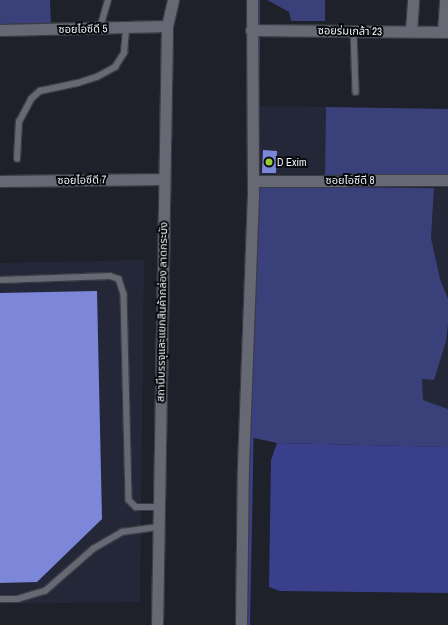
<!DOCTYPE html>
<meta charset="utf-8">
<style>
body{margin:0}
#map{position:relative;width:448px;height:625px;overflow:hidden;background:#1e202a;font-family:"Archivo Narrow","Noto Sans Thai",sans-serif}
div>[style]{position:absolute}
.built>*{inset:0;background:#242737}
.green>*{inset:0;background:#3a417a}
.water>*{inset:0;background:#3a3f8b}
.stream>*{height:3.5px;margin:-1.75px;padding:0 1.75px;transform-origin:1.75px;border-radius:1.75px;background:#3a3f8b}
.building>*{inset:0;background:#7c87da}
.roads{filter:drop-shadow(1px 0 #3b3d45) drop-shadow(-1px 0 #3b3d45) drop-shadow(0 1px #3b3d45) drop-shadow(0 -1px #3b3d45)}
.service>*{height:5.5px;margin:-2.75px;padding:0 2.75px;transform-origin:2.75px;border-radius:2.75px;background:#666974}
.minor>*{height:11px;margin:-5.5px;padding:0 5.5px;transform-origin:5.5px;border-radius:5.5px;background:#666974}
.dots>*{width:11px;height:11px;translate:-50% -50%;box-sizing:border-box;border:2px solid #090a0e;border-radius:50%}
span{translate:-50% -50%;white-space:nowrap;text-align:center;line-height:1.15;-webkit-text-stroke:4px #090a0e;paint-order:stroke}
.street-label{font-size:11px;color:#f0f1f8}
.poi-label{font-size:11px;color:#f0f1f8}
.left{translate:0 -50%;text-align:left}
</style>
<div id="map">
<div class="built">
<i style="clip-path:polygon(260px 106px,326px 107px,325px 175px,259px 177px)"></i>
<i style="clip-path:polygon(448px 187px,448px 299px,440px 279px,431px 238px,434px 188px)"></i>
<i style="clip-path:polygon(144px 260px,140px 602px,0 604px,0 263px)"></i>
<i style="clip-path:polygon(448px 324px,448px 409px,423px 400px,422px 378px,433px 380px,446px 341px)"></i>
</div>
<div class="green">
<i style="clip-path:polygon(0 0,50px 0,51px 25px,0 25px)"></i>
<i style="clip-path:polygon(267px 0,325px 0,325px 21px,291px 21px,289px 12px)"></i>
<i style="clip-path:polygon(326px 107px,448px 109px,448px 174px,325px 175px)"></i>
<i style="clip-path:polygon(254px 186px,434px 188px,431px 238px,440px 279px,448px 299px,448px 324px,446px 341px,434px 380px,422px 379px,423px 400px,448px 409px,448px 447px,277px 443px,249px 437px)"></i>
</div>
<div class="water">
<i style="clip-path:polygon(277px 443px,448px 447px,448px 593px,280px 591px,269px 587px,271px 460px)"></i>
</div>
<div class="stream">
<i style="left:258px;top:61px;width:61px;rotate:-90deg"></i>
<i style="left:248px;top:625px;width:306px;rotate:-88.9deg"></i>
</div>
<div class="building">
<i style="clip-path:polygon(263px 150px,277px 151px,276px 173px,262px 173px)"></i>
<i style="clip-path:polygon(97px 291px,102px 519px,37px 582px,0 583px,0 293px)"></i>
</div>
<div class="roads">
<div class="service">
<i style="left:100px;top:28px;width:29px;rotate:-74deg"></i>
<i style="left:354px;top:31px;width:61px;rotate:88.1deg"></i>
<i style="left:17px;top:159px;width:37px;rotate:-87deg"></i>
<i style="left:19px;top:122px;width:26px;rotate:-62deg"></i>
<i style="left:31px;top:99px;width:12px;rotate:-42deg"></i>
<i style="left:40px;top:91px;width:39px;rotate:-12deg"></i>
<i style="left:78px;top:83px;width:20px;rotate:-18deg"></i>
<i style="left:97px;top:77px;width:21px;rotate:-29deg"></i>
<i style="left:115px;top:67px;width:17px;rotate:-57deg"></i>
<i style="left:124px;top:53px;width:25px;rotate:-85deg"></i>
<i style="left:0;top:280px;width:110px;rotate:-2.1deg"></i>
<i style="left:110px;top:276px;width:9px;rotate:18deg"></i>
<i style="left:119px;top:279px;width:16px;rotate:72deg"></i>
<i style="left:124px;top:294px;width:206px;rotate:88.6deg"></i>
<i style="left:129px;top:500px;width:10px;rotate:45deg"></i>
<i style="left:136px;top:507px;width:23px"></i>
<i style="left:0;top:599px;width:18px"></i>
<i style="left:18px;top:599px;width:28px;rotate:-17deg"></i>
<i style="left:45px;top:591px;width:64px;rotate:-41.2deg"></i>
<i style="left:93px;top:549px;width:34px;rotate:-30deg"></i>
<i style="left:122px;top:532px;width:36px;rotate:-8deg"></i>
</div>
<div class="minor">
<i style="left:0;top:30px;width:167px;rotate:-1.4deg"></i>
<i style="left:251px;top:30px;width:197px;rotate:0.6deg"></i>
<i style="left:411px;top:31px;width:31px;rotate:-86deg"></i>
<i style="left:443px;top:32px;width:32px;rotate:-86deg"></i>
<i style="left:0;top:181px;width:164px;rotate:-0.7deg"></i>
<i style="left:253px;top:181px;width:195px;rotate:-0.3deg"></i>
<i style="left:157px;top:625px;width:599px;rotate:-89.04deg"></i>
<i style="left:167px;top:26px;width:27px;rotate:-77deg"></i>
<i style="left:241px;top:625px;width:158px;rotate:-89.3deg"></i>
<i style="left:243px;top:467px;width:277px;rotate:-87.9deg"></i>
<i style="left:253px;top:190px;width:190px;rotate:-90.3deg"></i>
</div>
</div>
<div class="dots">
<i style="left:269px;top:162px;background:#9acb35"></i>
</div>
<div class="street-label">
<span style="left:83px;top:29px;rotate:-1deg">ซอยไอซีดี 5</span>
<span style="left:350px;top:31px;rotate:1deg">ซอยร่มเกล้า 23</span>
<span style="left:82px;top:180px;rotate:-1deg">ซอยไอซีดี 7</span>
<span style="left:350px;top:180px">ซอยไอซีดี 8</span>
<span style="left:162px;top:312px;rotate:-89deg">สถานีบรรจุและแยกสินค้ากล่อง ลาดกระบัง</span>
</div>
<div class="poi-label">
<span class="left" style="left:277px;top:162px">D Exim</span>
</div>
</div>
